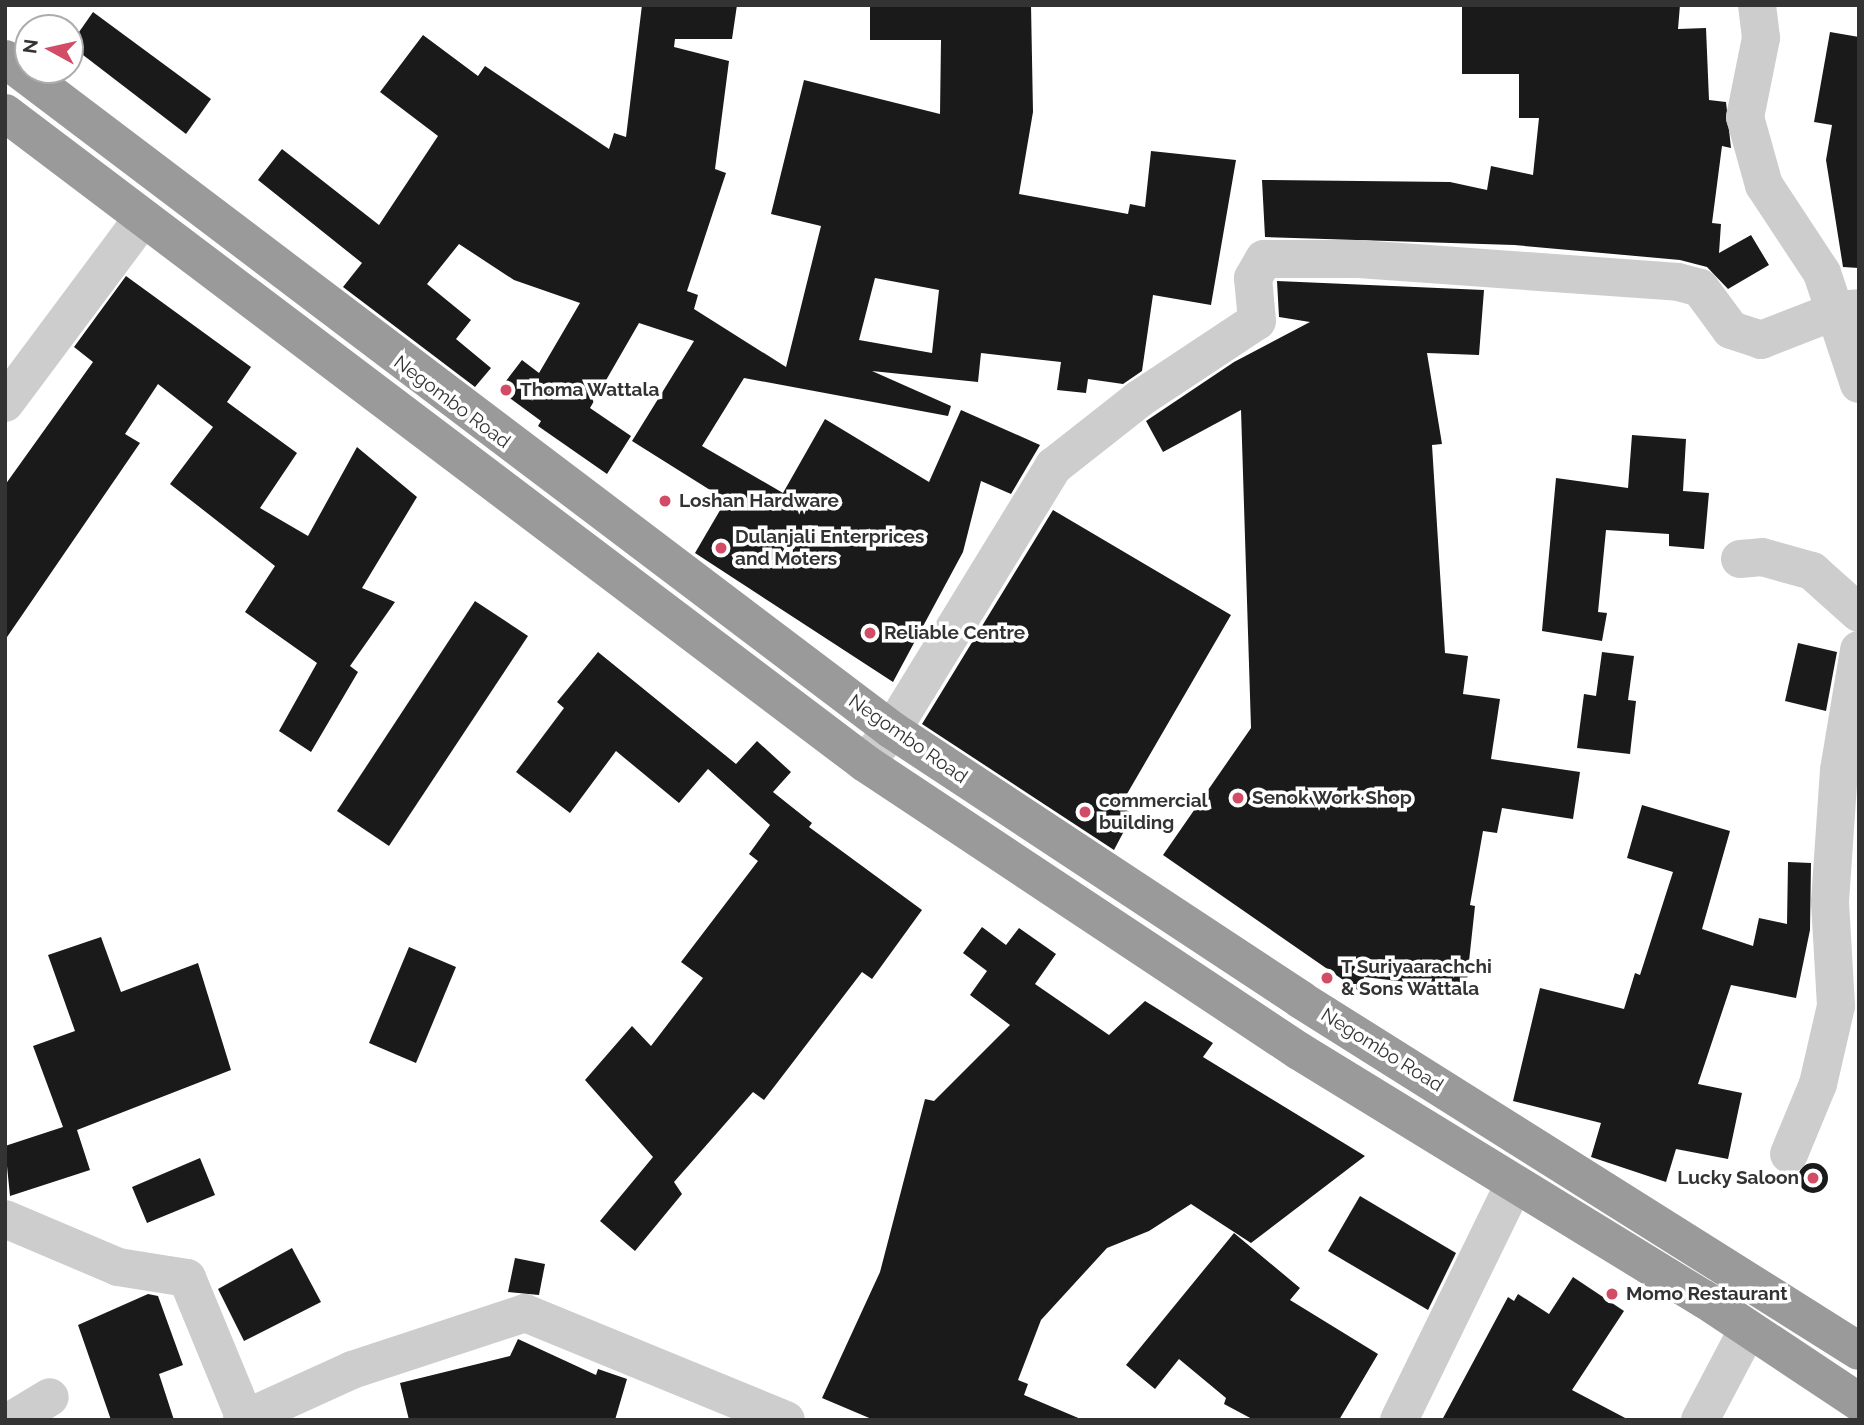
<!DOCTYPE html>
<style>
body{margin:0}
#map{position:relative;width:1864px;height:1425px;overflow:hidden;background:#fff;font-family:Raleway,sans-serif}
div>[style]{position:absolute}
.building>*{inset:0;background:#1a1a1a}
.round{border-radius:50%}
.minor>*{height:38px;margin:-19px;padding:0 19px;transform-origin:19px;border-radius:19px;background:#cdcdcd}
.highway>*{height:38px;margin:-19px;padding:0 19px;transform-origin:19px;border-radius:19px;background:#9a9a9a}
.dots>*{width:19px;height:19px;translate:-50% -50%;box-sizing:border-box;border:4px solid #fff;border-radius:50%}
span{translate:-50% -50%;white-space:nowrap;text-align:center;line-height:1.15;-webkit-text-stroke:7px #fff;paint-order:stroke}
.poi-label{font-size:19px;color:#333;font-weight:700}
.left{translate:0 -50%;text-align:left}
.right{translate:-100% -50%;text-align:right}
.street-label{font-size:19px;color:#333}
.frame{position:absolute;inset:0;border:7px solid #333;pointer-events:none}
.north{position:absolute;left:14px;top:14px;width:70px;height:70px;box-sizing:border-box;background:#fff;border:2px solid #adadad;border-radius:50%;rotate:278deg;font-size:19px;font-weight:700;line-height:28px;text-align:center;color:#333}
.north::after{content:'';display:block;margin:auto;width:24px;height:32px;background:#d24c66;clip-path:polygon(50% 0,100% 100%,50% 72%,0 100%)}
</style>
<div id="map">
<div class="building">
<i style="clip-path:polygon(evenodd,642px 5px,737px 5px,732px 39px,675px 39px,674px 47px,729px 61px,715px 169px,726px 173px,687px 291px,698px 295px,694px 309px,786px 367px,821px 226px,771px 214px,804px 80px,940px 114px,941px 40px,870px 40px,870px 5px,1031px 5px,1033px 112px,1019px 194px,1128px 214px,1130px 204px,1145px 207px,1151px 151px,1236px 160px,1211px 305px,1153px 295px,1142px 371px,1123px 384px,1088px 379px,1086px 393px,1057px 390px,1061px 362px,981px 353px,978px 382px,872px 371px,951px 406px,948px 416px,744px 378px,702px 446px,783px 493px,825px 419px,929px 482px,961px 410px,1040px 445px,1011px 494px,981px 481px,963px 552px,893px 682px,695px 553px,726px 500px,632px 441px,694px 341px,639px 323px,590px 408px,631px 436px,607px 474px,538px 426px,541px 421px,499px 390px,522px 360px,539px 373px,580px 303px,514px 280px,459px 244px,427px 284px,471px 320px,456px 339px,491px 368px,475px 387px,343px 287px,362px 263px,258px 180px,282px 149px,379px 225px,438px 136px,380px 92px,423px 35px,478px 76px,485px 66px,609px 149px,614px 133px,626px 137px,642px 5px,875px 278px,939px 290px,932px 353px,859px 340px,875px 278px)"></i>
<i style="clip-path:polygon(1462px 5px,1680px 5px,1678px 29px,1706px 28px,1709px 100px,1726px 102px,1731px 148px,1722px 146px,1712px 223px,1721px 224px,1719px 253px,1751px 235px,1769px 265px,1728px 289px,1707px 267px,1680px 260px,1514px 245px,1265px 237px,1262px 180px,1450px 182px,1487px 190px,1491px 166px,1533px 175px,1539px 118px,1519px 118px,1519px 74px,1462px 74px)"></i>
<i style="clip-path:polygon(93px 12px,211px 99px,186px 134px,70px 45px)"></i>
<i style="clip-path:polygon(1830px 32px,1859px 37px,1859px 268px,1843px 267px,1826px 160px,1832px 125px,1814px 122px)"></i>
<i style="clip-path:polygon(126px 276px,251px 367px,227px 402px,297px 453px,260px 508px,308px 536px,357px 447px,417px 497px,362px 588px,395px 602px,350px 666px,358px 672px,311px 752px,279px 731px,317px 663px,245px 612px,275px 566px,170px 484px,213px 427px,158px 384px,125px 434px,140px 443px,5px 640px,5px 485px,93px 362px,74px 347px)"></i>
<i style="clip-path:polygon(1277px 281px,1484px 290px,1479px 355px,1427px 353px,1442px 444px,1432px 445px,1445px 653px,1468px 656px,1463px 694px,1500px 699px,1491px 759px,1580px 772px,1573px 819px,1502px 808px,1497px 833px,1483px 831px,1470px 905px,1475px 906px,1466px 989px,1364px 977px,1362px 993px,1163px 855px,1251px 728px,1241px 410px,1163px 452px,1146px 421px,1234px 362px,1310px 322px,1279px 317px)"></i>
<i style="clip-path:polygon(1632px 435px,1686px 439px,1683px 491px,1709px 493px,1704px 549px,1669px 546px,1669px 534px,1606px 530px,1598px 612px,1607px 613px,1602px 641px,1542px 631px,1556px 478px,1628px 488px)"></i>
<i style="clip-path:polygon(1053px 510px,1231px 615px,1120px 806px,1133px 814px,1114px 850px,922px 724px)"></i>
<i style="clip-path:polygon(475px 601px,528px 636px,389px 846px,337px 811px)"></i>
<i style="clip-path:polygon(1798px 643px,1837px 652px,1826px 711px,1785px 701px)"></i>
<i style="clip-path:polygon(598px 652px,736px 764px,757px 741px,791px 772px,773px 792px,812px 823px,809px 827px,922px 910px,872px 979px,862px 972px,764px 1100px,753px 1092px,674px 1182px,682px 1194px,635px 1251px,600px 1221px,653px 1157px,585px 1080px,632px 1026px,651px 1046px,703px 978px,681px 962px,758px 861px,749px 854px,770px 825px,708px 769px,679px 803px,616px 751px,570px 813px,516px 772px,564px 708px,557px 702px)"></i>
<i style="clip-path:polygon(1602px 652px,1634px 656px,1628px 700px,1636px 701px,1630px 754px,1577px 748px,1584px 694px,1596px 696px)"></i>
<i style="clip-path:polygon(1642px 805px,1730px 831px,1702px 929px,1753px 946px,1759px 918px,1787px 924px,1788px 862px,1811px 863px,1810px 930px,1796px 998px,1731px 985px,1698px 1084px,1742px 1093px,1728px 1159px,1676px 1149px,1666px 1182px,1591px 1157px,1601px 1123px,1513px 1101px,1540px 988px,1624px 1009px,1635px 973px,1640px 975px,1673px 872px,1627px 858px)"></i>
<i style="clip-path:polygon(982px 927px,1006px 945px,1019px 928px,1056px 954px,1035px 984px,1109px 1035px,1145px 1001px,1213px 1043px,1203px 1057px,1365px 1156px,1251px 1243px,1191px 1204px,1149px 1231px,1107px 1248px,1041px 1320px,1018px 1380px,1028px 1384px,1024px 1395px,1083px 1420px,874px 1420px,822px 1398px,880px 1272px,925px 1099px,934px 1101px,1010px 1025px,970px 995px,987px 971px,963px 953px)"></i>
<i style="clip-path:polygon(101px 937px,121px 992px,198px 963px,231px 1070px,77px 1130px,90px 1170px,10px 1196px,5px 1146px,63px 1127px,33px 1046px,75px 1031px,48px 955px)"></i>
<i style="clip-path:polygon(409px 947px,456px 967px,416px 1063px,369px 1043px)"></i>
<i style="clip-path:polygon(200px 1158px,215px 1195px,147px 1223px,132px 1187px)"></i>
<i class="round" style="left:1798px;top:1163px;width:30px;height:30px"></i>
<i style="clip-path:polygon(1360px 1196px,1456px 1253px,1428px 1310px,1328px 1251px)"></i>
<i style="clip-path:polygon(1234px 1233px,1300px 1288px,1290px 1300px,1378px 1354px,1339px 1420px,1254px 1420px,1224px 1404px,1226px 1398px,1179px 1359px,1155px 1389px,1126px 1365px)"></i>
<i style="clip-path:polygon(292px 1248px,321px 1302px,244px 1341px,218px 1289px)"></i>
<i style="clip-path:polygon(515px 1258px,545px 1264px,539px 1295px,508px 1292px)"></i>
<i style="clip-path:polygon(1573px 1277px,1624px 1311px,1572px 1390px,1629px 1420px,1442px 1420px,1508px 1297px,1514px 1301px,1518px 1294px,1549px 1314px)"></i>
<i style="clip-path:polygon(148px 1294px,158px 1296px,183px 1365px,159px 1374px,174px 1420px,111px 1420px,78px 1325px)"></i>
<i style="clip-path:polygon(518px 1339px,596px 1375px,598px 1369px,627px 1379px,615px 1420px,409px 1420px,400px 1383px,510px 1356px)"></i>
</div>
<div class="minor">
<i style="left:1757px;top:5px;width:33px;rotate:83deg"></i>
<i style="left:1761px;top:38px;width:81px;rotate:101.4deg"></i>
<i style="left:1745px;top:117px;width:71px;rotate:74.4deg"></i>
<i style="left:1764px;top:185px;width:105px;rotate:56.6deg"></i>
<i style="left:1822px;top:273px;width:117px;rotate:71.6deg"></i>
<i style="left:5px;top:403px;width:229px;rotate:-53.3deg"></i>
<i style="left:1740px;top:559px;width:22px;rotate:-5deg"></i>
<i style="left:1762px;top:557px;width:52px;rotate:15.6deg"></i>
<i style="left:1812px;top:571px;width:63px;rotate:41.8deg"></i>
<i style="left:865px;top:763px;width:43px;rotate:-50.7deg"></i>
<i style="left:892px;top:730px;width:310px;rotate:-58.5deg"></i>
<i style="left:1054px;top:466px;width:108px;rotate:-38.2deg"></i>
<i style="left:1139px;top:399px;width:141px;rotate:-33.5deg"></i>
<i style="left:1257px;top:321px;width:43px;rotate:-95.3deg"></i>
<i style="left:1253px;top:278px;width:22px;rotate:-60deg"></i>
<i style="left:1264px;top:259px;width:95px"></i>
<i style="left:1359px;top:259px;width:320px;rotate:4.1deg"></i>
<i style="left:1678px;top:282px;width:23px;rotate:15deg"></i>
<i style="left:1700px;top:288px;width:52px;rotate:53.6deg"></i>
<i style="left:1731px;top:330px;width:32px;rotate:18deg"></i>
<i style="left:1761px;top:340px;width:83px;rotate:-21.3deg"></i>
<i style="left:1838px;top:310px;width:21px;rotate:-5deg"></i>
<i style="left:1789px;top:1154px;width:76px;rotate:-67.5deg"></i>
<i style="left:1818px;top:1084px;width:80px;rotate:-77deg"></i>
<i style="left:1836px;top:1006px;width:104px;rotate:-93.3deg"></i>
<i style="left:1830px;top:902px;width:132px;rotate:-86.1deg"></i>
<i style="left:1839px;top:770px;width:122px;rotate:-80.5deg"></i>
<i style="left:5px;top:1219px;width:123px;rotate:23deg"></i>
<i style="left:118px;top:1267px;width:70px;rotate:9.1deg"></i>
<i style="left:187px;top:1278px;width:152px;rotate:67.6deg"></i>
<i style="left:12px;top:1420px;width:44px;rotate:-31.2deg"></i>
<i style="left:242px;top:1420px;width:121px;rotate:-24.4deg"></i>
<i style="left:352px;top:1370px;width:182px;rotate:-18.2deg"></i>
<i style="left:525px;top:1313px;width:282px;rotate:22.3deg"></i>
<i style="left:1399px;top:1420px;width:263px;rotate:-64deg"></i>
<i style="left:1700px;top:1420px;width:103px;rotate:-62.2deg"></i>
</div>
<div class="highway">
<i style="left:5px;top:59px;width:1112px;rotate:37.11deg"></i>
<i style="left:892px;top:730px;width:490px;rotate:33.4deg"></i>
<i style="left:1301px;top:1000px;width:659px;rotate:32.17deg"></i>
<i style="left:5px;top:113px;width:1078px;rotate:37.08deg"></i>
<i style="left:865px;top:763px;width:521px;rotate:33.57deg"></i>
<i style="left:1299px;top:1051px;width:475px;rotate:31.5deg"></i>
<i style="left:1704px;top:1299px;width:186px;rotate:33.6deg"></i>
</div>
<div class="dots">
<i style="left:506px;top:390px;background:#d24c66"></i>
<i style="left:665px;top:501px;background:#d24c66"></i>
<i style="left:721px;top:548px;background:#d24c66"></i>
<i style="left:870px;top:633px;background:#d24c66"></i>
<i style="left:1238px;top:798px;background:#d24c66"></i>
<i style="left:1085px;top:812px;background:#d24c66"></i>
<i style="left:1327px;top:978px;background:#d24c66"></i>
<i style="left:1813px;top:1178px;background:#d24c66"></i>
<i style="left:1612px;top:1294px;background:#d24c66"></i>
</div>
<div class="poi-label">
<span class="left" style="left:520px;top:390px">Thoma Wattala</span>
<span class="left" style="left:679px;top:501px">Loshan Hardware</span>
<span class="left" style="left:735px;top:548px">Dulanjali Enterprices<br>and Moters</span>
<span class="left" style="left:884px;top:633px">Reliable Centre</span>
<span class="left" style="left:1252px;top:798px">Senok Work Shop</span>
<span class="left" style="left:1099px;top:812px">commercial<br>building</span>
<span class="left" style="left:1341px;top:978px">T Suriyaarachchi<br>&amp; Sons Wattala</span>
<span class="right" style="left:1799px;top:1178px">Lucky Saloon</span>
<span class="left" style="left:1626px;top:1294px">Momo Restaurant</span>
</div>
<div class="street-label">
<span style="left:452px;top:402px;rotate:37deg">Negombo Road</span>
<span style="left:908px;top:739px;rotate:35deg">Negombo Road</span>
<span style="left:1382px;top:1050px;rotate:32deg">Negombo Road</span>
</div>
<div class="frame"></div>
<div class="north">N</div>
</div>
